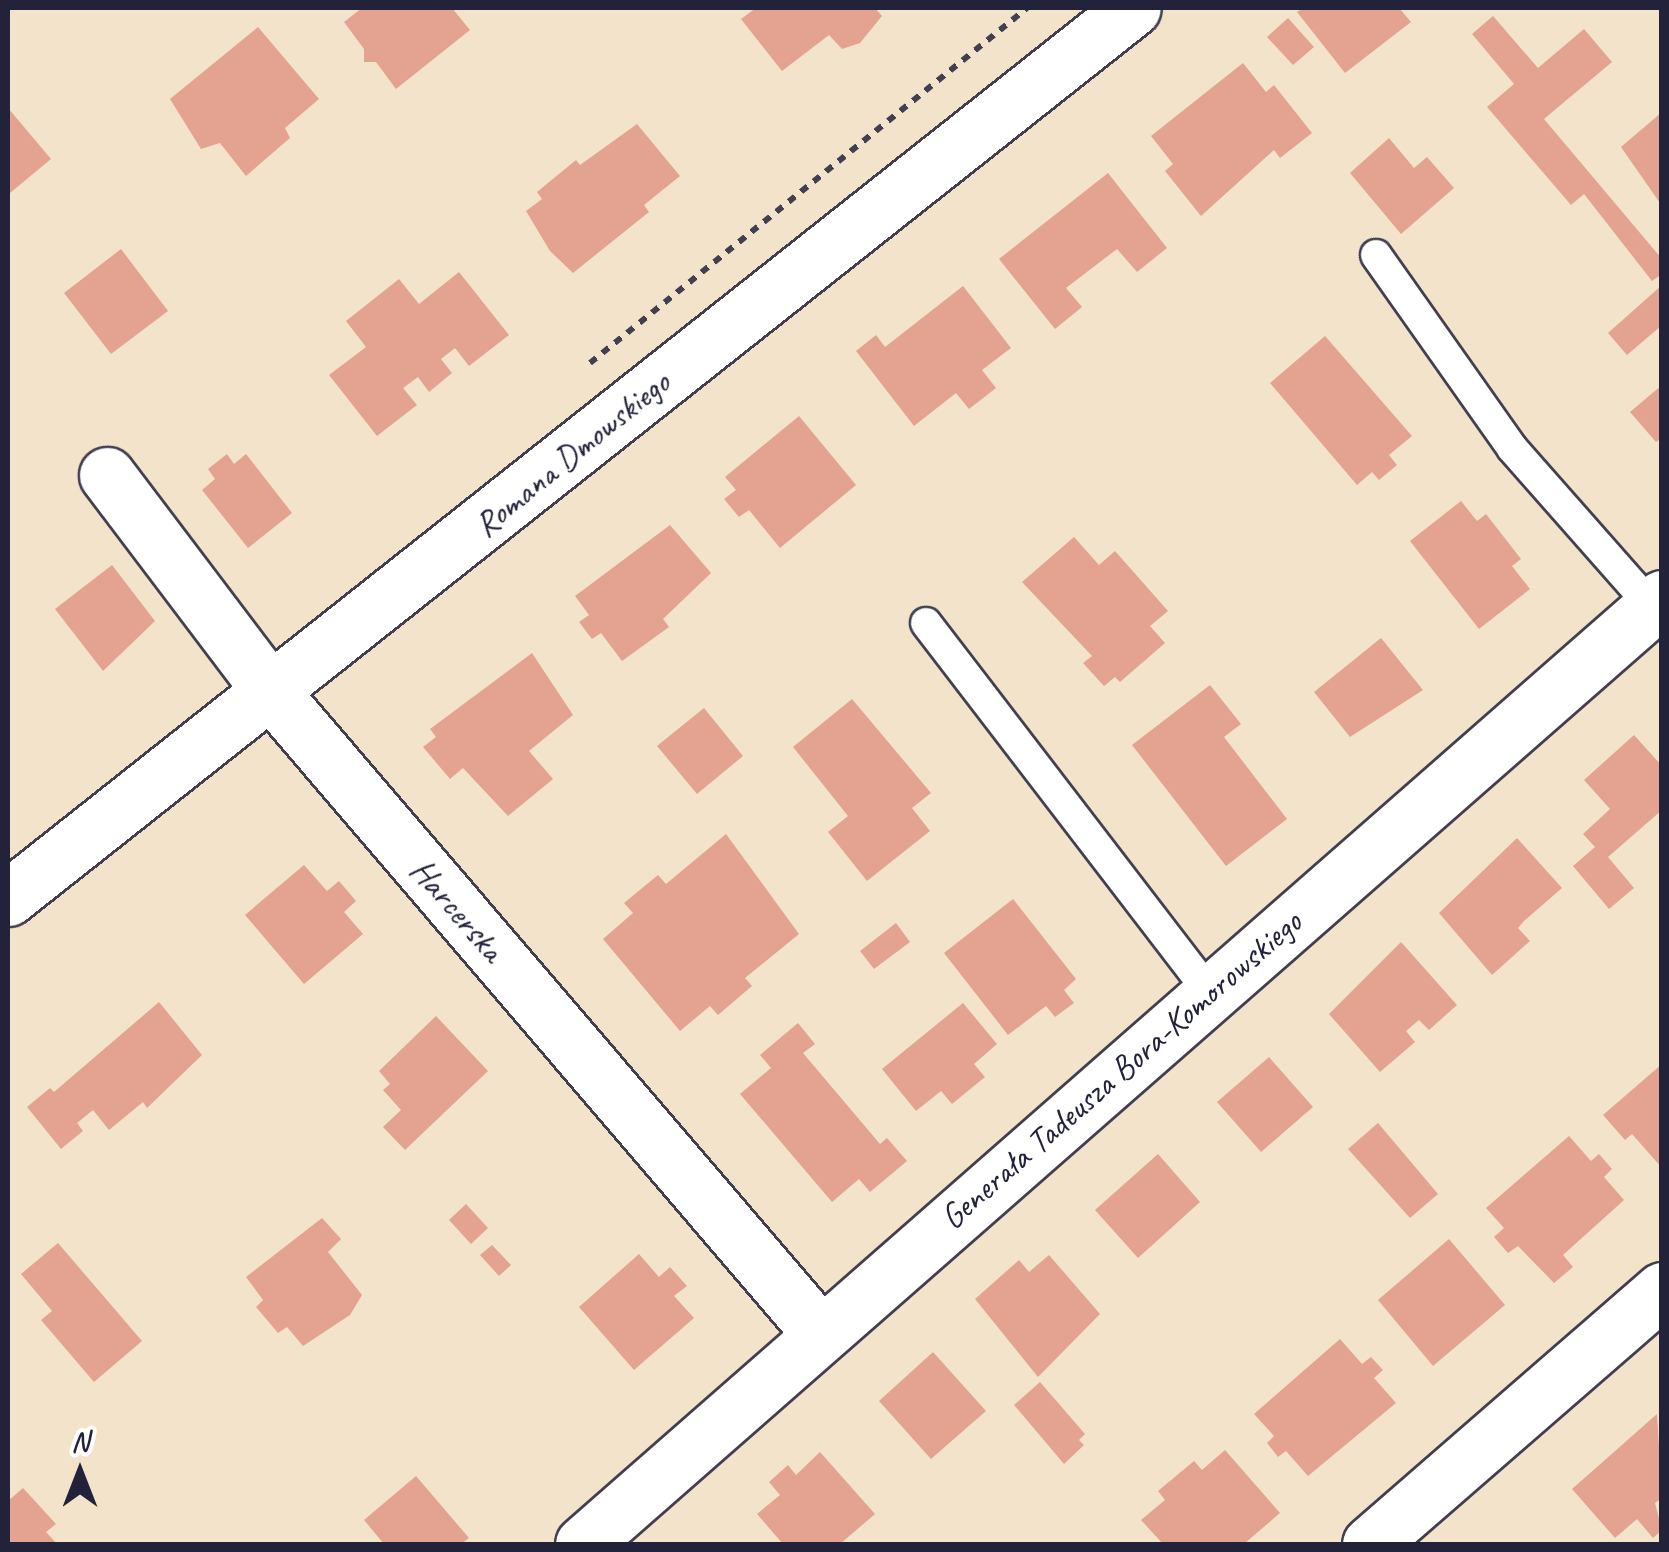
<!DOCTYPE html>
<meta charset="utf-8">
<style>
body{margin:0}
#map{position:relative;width:1669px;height:1552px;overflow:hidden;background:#f4e3cb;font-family:Caveat,sans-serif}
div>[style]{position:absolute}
.building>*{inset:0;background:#e4a290}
.path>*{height:6px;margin-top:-3px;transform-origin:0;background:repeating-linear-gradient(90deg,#423f51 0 8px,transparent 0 16px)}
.roads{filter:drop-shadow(2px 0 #423f51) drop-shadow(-2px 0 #423f51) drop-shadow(0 2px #423f51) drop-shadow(0 -2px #423f51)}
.service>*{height:30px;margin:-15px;padding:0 15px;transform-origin:15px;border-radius:15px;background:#fff}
.minor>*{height:55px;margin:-27.5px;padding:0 27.5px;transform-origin:27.5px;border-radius:27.5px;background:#fff}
span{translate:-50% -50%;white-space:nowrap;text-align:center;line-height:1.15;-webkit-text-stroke:10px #fff;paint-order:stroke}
.street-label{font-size:35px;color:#22223b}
.frame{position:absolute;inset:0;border:10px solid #22223b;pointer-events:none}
.north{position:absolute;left:30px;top:1422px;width:100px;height:100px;-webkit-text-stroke:8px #fff;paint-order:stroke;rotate:0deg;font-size:28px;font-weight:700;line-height:40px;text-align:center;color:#22223b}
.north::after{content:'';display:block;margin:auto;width:35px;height:45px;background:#22223b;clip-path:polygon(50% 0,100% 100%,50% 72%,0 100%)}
</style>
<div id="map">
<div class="building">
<i style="clip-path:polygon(362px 8px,452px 8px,470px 30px,396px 89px,376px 62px,364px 62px,364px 49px,344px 22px)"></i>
<i style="clip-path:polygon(756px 8px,875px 8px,882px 16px,860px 43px,842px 49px,829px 35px,782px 71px,741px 19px)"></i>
<i style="clip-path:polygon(1303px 8px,1399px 8px,1411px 22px,1345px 73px,1297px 12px)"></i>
<i style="clip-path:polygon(1493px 16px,1538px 68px,1584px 29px,1612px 62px,1544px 119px,1662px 259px,1662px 274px,1652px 281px,1584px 194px,1571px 205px,1487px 107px,1514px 84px,1472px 34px)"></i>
<i style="clip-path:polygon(1288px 18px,1314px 47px,1293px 65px,1267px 37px)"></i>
<i style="clip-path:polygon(258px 27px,319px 99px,285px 128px,290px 138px,246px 176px,220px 143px,201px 149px,170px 99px)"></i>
<i style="clip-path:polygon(1243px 63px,1266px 92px,1274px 85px,1312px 133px,1280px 158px,1274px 150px,1201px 216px,1165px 171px,1173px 164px,1151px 136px)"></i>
<i style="clip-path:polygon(8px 108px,51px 159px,10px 193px,8px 190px)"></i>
<i style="clip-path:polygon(1662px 112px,1662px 206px,1621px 147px)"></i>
<i style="clip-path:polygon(637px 124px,680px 176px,644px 205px,649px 212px,573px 273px,550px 251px,526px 211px,542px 199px,537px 192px,576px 160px,580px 165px)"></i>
<i style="clip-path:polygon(1389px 138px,1414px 168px,1427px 157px,1454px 188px,1401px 234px,1350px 173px)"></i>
<i style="clip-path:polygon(1108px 173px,1167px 248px,1137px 272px,1117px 249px,1066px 288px,1082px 307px,1055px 329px,999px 259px)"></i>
<i style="clip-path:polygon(121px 249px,168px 311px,111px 354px,64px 293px)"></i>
<i style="clip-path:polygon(459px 272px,509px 335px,469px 366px,455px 348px,441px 359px,452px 373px,429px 392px,418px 377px,403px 388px,417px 405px,377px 436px,329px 375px,366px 347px,346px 321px,399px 279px,419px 304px)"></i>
<i style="clip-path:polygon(1662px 285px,1662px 325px,1627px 355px,1608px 333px)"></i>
<i style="clip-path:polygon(963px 286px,1011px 348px,982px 370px,996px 388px,969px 409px,956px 393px,914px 426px,856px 351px,876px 335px,885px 347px)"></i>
<i style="clip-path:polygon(1325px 336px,1412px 436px,1389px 455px,1397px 465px,1379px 480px,1372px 472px,1357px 485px,1270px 383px)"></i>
<i style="clip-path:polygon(1662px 385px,1662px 438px,1656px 442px,1630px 412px)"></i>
<i style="clip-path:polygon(799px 416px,856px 485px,780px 548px,749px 510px,739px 517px,724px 499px,736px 490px,725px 477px)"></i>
<i style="clip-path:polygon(227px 454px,234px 464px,246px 454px,292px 513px,248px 548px,202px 490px,215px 479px,208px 469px)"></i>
<i style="clip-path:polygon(1461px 501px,1477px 521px,1486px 514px,1521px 559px,1512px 566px,1530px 589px,1479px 629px,1410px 541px)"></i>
<i style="clip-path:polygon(670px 525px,711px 573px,663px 619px,669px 627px,622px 661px,601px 633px,592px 639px,579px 622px,589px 615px,575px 596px)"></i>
<i style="clip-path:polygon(1074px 537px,1099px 565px,1115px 551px,1168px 611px,1150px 626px,1165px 643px,1120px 682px,1115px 677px,1104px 686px,1083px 663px,1092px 656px,1022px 582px)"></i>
<i style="clip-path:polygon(112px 565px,155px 621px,103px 671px,55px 609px)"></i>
<i style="clip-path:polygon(1381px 638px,1423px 690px,1350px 737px,1314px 692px)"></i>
<i style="clip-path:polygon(532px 653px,573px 715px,529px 751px,553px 779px,508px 816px,463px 768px,450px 779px,423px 747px,436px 737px,430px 729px)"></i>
<i style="clip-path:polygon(1210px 685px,1241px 724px,1224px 737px,1287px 819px,1226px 866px,1132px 745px)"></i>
<i style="clip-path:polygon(852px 699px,931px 793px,912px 808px,930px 831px,867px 881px,828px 832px,848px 816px,793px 747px)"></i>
<i style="clip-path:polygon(704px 708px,743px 756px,697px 794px,657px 746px)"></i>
<i style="clip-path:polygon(1634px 735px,1662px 766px,1662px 810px,1608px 857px,1634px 888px,1609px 909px,1573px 866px,1595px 847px,1583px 834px,1610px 809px,1584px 780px)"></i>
<i style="clip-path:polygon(726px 834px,799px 934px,745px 978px,752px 986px,718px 1015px,710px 1006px,680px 1031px,603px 939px,633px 913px,624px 903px,658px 875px,666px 884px)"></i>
<i style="clip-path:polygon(1517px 838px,1562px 888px,1524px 921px,1518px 928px,1530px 941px,1492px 975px,1439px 913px)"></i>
<i style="clip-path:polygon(304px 865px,327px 891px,339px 881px,356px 901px,344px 912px,363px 934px,304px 984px,245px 915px)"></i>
<i style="clip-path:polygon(1013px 899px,1076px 979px,1064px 990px,1074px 1003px,1055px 1017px,1046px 1006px,1008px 1035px,944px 953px)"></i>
<i style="clip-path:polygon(896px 923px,910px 942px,874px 969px,860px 951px)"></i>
<i style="clip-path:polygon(1401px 942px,1457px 1005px,1429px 1030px,1419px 1020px,1406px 1031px,1415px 1042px,1380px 1072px,1329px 1014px)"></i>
<i style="clip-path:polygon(159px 1002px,202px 1055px,147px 1108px,143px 1102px,109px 1130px,93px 1110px,77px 1123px,83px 1131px,61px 1149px,27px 1107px,50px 1088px,54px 1092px)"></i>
<i style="clip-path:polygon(963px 1003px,997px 1044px,974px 1064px,985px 1077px,952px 1104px,941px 1091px,916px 1111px,882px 1069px)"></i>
<i style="clip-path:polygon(436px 1016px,488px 1071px,405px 1150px,383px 1127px,401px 1110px,383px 1090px,390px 1084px,379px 1071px)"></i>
<i style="clip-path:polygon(798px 1023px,815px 1044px,803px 1053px,880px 1144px,887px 1138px,907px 1161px,870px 1192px,859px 1179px,832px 1202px,740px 1094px,771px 1068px,760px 1055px)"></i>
<i style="clip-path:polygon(1269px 1057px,1313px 1107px,1261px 1152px,1217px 1102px)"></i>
<i style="clip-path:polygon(1662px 1064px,1662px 1168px,1632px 1134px,1625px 1140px,1603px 1115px)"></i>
<i style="clip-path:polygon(1378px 1123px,1438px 1194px,1410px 1218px,1348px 1149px)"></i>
<i style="clip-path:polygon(1569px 1136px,1591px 1161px,1599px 1154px,1612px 1169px,1604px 1177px,1624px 1200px,1563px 1255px,1573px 1267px,1554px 1283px,1518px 1246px,1508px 1253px,1494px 1237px,1504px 1228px,1486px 1208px)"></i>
<i style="clip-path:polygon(1158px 1154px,1200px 1202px,1138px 1258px,1095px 1210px)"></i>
<i style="clip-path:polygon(466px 1204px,488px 1228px,471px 1244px,449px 1220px)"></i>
<i style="clip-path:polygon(322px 1218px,341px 1239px,328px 1252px,362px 1295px,350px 1315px,303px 1346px,287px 1327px,278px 1333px,256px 1307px,263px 1300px,246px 1277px)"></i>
<i style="clip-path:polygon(1449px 1239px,1505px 1305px,1433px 1366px,1378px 1300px)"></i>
<i style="clip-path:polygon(58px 1243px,142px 1341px,94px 1382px,41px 1320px,52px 1311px,21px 1274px)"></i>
<i style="clip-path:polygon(492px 1245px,511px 1265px,499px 1276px,480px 1255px)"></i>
<i style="clip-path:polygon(639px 1254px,659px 1277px,670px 1267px,687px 1286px,674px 1296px,694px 1318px,634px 1370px,579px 1307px)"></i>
<i style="clip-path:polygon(1049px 1255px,1100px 1314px,1038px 1377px,975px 1299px,1019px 1260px,1029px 1272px)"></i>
<i style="clip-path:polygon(1340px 1339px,1362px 1364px,1371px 1357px,1383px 1370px,1374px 1378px,1396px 1403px,1308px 1476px,1286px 1451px,1278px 1457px,1267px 1443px,1274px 1436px,1254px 1414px)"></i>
<i style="clip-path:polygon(933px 1352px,986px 1411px,931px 1459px,879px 1401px)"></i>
<i style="clip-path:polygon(1040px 1382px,1085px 1434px,1079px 1440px,1084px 1445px,1064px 1464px,1014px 1405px)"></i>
<i style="clip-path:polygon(1657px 1414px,1662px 1498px,1655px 1503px,1662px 1530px,1653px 1538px,1637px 1519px,1615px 1538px,1572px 1489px)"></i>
<i style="clip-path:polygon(1225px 1450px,1280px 1513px,1244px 1544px,1163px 1544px,1141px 1520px,1165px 1500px,1158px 1491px,1194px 1461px,1202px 1470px)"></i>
<i style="clip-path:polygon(820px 1452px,875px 1514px,840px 1544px,783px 1544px,757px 1514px,780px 1495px,769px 1482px,788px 1465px,796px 1475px)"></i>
<i style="clip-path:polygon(416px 1476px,469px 1538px,461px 1544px,384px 1544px,364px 1520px)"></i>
<i style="clip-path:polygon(23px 1488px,56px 1524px,46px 1532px,57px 1544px,8px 1544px,8px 1501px)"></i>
</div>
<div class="path">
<i style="left:590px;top:363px;width:563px;rotate:-39.09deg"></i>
</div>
<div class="roads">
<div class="service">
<i style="left:1376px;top:255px;width:236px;rotate:54.8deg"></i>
<i style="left:1512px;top:448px;width:212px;rotate:48.6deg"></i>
<i style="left:926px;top:623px;width:465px;rotate:52.5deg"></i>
</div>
<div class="minor">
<i style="left:107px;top:475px;width:273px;rotate:52.9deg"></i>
<i style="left:272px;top:693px;width:843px;rotate:49.43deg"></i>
<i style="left:8px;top:898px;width:1434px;rotate:-38.35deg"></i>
<i style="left:583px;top:1544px;width:1435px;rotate:-41.24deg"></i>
<i style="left:1370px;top:1544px;width:387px;rotate:-41deg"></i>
</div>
</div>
<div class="street-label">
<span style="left:572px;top:454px;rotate:-39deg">Romana Dmowskiego</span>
<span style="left:457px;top:910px;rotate:49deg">Harcerska</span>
<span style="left:1121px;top:1070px;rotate:-41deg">Generała Tadeusza Bora-Komorowskiego</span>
</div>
<div class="frame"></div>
<div class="north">N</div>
</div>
